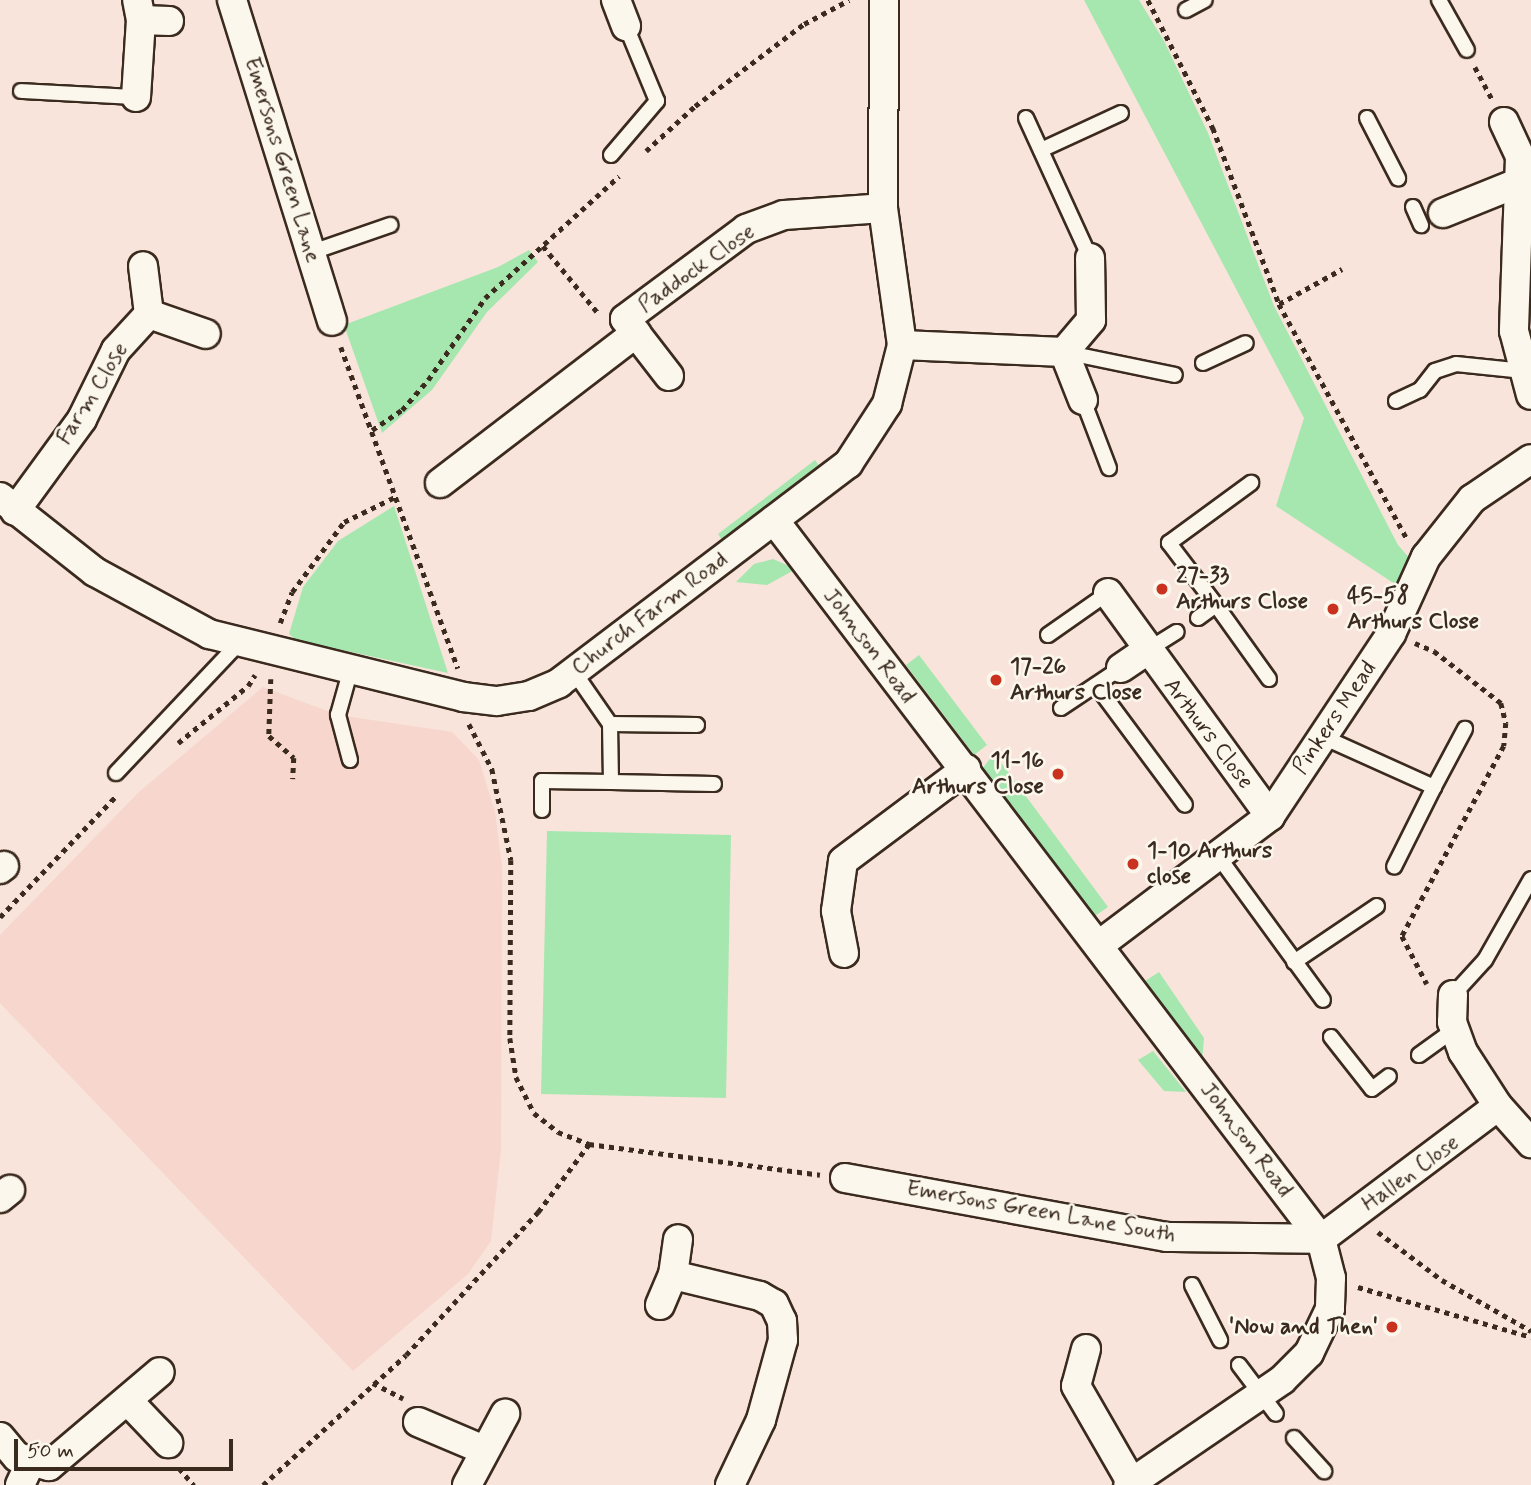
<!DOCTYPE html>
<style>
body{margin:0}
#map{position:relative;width:1531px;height:1485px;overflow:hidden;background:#f8e4da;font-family:Mynerve,sans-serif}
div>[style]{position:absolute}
.built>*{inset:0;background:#f6d6cd}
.green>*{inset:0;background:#a6e7b0}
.path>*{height:4.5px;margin-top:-2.25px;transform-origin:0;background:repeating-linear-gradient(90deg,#3b2a1e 0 5px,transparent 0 10px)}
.roads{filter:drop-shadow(2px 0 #3b2a1e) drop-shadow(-2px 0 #3b2a1e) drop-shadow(0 2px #3b2a1e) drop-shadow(0 -2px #3b2a1e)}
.service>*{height:14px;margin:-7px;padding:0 7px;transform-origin:7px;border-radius:7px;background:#fbf7ec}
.minor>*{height:28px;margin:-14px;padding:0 14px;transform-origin:14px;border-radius:14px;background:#fbf7ec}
.dots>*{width:19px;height:19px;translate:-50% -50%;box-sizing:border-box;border:4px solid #fbf7ec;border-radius:50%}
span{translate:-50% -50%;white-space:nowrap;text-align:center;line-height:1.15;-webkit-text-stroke:5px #fbf7ec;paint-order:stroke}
.street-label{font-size:23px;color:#3b2a1e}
.poi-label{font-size:23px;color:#3b2a1e;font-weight:700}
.left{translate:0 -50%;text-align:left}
.right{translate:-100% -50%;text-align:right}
.scale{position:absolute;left:14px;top:1439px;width:219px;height:32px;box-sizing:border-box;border:4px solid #3b2a1e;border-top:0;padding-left:9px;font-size:21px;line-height:24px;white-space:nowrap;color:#3b2a1e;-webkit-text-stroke:5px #fbf7ec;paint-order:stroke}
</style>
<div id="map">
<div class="built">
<i style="clip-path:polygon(263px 687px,338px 715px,452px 732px,479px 760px,495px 812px,502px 867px,501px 1149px,491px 1241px,468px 1274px,353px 1371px,0 1003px,0 935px,139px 792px)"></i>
</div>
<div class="green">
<i style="clip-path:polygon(1084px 0,1139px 0,1164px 41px,1208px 133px,1274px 306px,1398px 545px,1411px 560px,1398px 586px,1276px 506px,1304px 418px)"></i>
<i style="clip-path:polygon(529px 250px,538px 262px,487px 312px,432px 390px,382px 433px,344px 325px,498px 267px)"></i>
<i style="clip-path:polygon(815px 460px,824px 472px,726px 546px,718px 534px)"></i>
<i style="clip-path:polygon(394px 506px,448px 673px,296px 640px,289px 634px,303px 587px,338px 541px)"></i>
<i style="clip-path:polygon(773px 559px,796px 569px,767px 585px,736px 582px,754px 564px)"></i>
<i style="clip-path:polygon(919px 655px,987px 745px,974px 755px,906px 665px)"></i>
<i style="clip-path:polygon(994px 753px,1108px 907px,1092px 918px,983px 768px)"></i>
<i style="clip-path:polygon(547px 831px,731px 835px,726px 1098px,541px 1094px)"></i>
<i style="clip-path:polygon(1159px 972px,1204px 1038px,1202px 1061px,1142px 983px)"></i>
<i style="clip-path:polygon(1153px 1051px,1186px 1092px,1164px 1091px,1138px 1060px)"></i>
</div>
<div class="path">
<i style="left:1148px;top:0;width:144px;rotate:63.1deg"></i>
<i style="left:1213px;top:128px;width:188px;rotate:69.4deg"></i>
<i style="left:1279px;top:304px;width:268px;rotate:61.4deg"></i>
<i style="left:1475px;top:67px;width:36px;rotate:62deg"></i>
<i style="left:646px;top:151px;width:67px;rotate:-42.6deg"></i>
<i style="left:695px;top:106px;width:136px;rotate:-37deg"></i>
<i style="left:804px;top:24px;width:51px;rotate:-28.1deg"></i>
<i style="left:543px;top:246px;width:87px;rotate:50.6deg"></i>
<i style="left:1279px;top:304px;width:72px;rotate:-29.1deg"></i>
<i style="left:341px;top:347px;width:342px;rotate:70deg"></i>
<i style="left:372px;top:430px;width:36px;rotate:-34deg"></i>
<i style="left:402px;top:410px;width:40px;rotate:-49deg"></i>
<i style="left:428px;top:380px;width:100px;rotate:-55.2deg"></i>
<i style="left:485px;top:298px;width:181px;rotate:-42.3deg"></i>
<i style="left:280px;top:623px;width:33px;rotate:-69deg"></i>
<i style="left:292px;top:592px;width:87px;rotate:-53.4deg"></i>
<i style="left:344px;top:522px;width:59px;rotate:-26.1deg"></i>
<i style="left:1415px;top:643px;width:21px;rotate:23deg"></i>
<i style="left:1434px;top:651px;width:85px;rotate:37.8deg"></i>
<i style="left:1501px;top:703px;width:21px;rotate:76deg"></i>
<i style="left:1506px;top:723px;width:23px;rotate:95deg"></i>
<i style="left:1504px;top:746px;width:216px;rotate:118.2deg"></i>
<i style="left:1402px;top:936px;width:54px;rotate:62.5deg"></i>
<i style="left:271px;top:679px;width:57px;rotate:92deg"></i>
<i style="left:269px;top:736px;width:33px;rotate:41deg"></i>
<i style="left:294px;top:758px;width:21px;rotate:93deg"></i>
<i style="left:469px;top:724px;width:51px;rotate:62.9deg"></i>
<i style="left:492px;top:769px;width:93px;rotate:78.2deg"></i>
<i style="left:511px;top:860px;width:178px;rotate:90.3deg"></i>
<i style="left:510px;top:1038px;width:39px;rotate:81deg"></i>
<i style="left:516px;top:1077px;width:40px;rotate:63.4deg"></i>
<i style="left:534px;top:1113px;width:31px;rotate:38deg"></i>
<i style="left:558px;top:1132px;width:33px;rotate:21deg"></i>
<i style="left:589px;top:1144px;width:233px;rotate:7.6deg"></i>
<i style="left:178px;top:743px;width:90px;rotate:-39.2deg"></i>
<i style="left:248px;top:686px;width:13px;rotate:-58deg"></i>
<i style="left:0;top:917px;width:170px;rotate:-46.2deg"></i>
<i style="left:1378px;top:1232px;width:80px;rotate:36.9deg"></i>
<i style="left:1442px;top:1280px;width:103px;rotate:29.8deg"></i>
<i style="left:1358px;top:1287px;width:180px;rotate:16.1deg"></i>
<i style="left:373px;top:1383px;width:34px;rotate:27deg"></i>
<i style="left:179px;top:1468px;width:23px;rotate:49deg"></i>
<i style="left:263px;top:1485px;width:193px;rotate:-42.3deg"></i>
<i style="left:406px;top:1355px;width:195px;rotate:-47.3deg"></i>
<i style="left:538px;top:1212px;width:85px;rotate:-53.1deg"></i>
</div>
<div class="roads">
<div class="service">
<i style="left:1439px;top:0;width:57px;rotate:60.8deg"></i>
<i style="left:1186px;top:10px;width:21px;rotate:-28deg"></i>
<i style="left:21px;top:91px;width:115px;rotate:3deg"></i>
<i style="left:1026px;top:118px;width:154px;rotate:65.4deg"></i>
<i style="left:1367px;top:118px;width:68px;rotate:62.7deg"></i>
<i style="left:1041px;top:150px;width:88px;rotate:-24.8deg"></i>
<i style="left:611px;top:155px;width:71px;rotate:-49.6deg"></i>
<i style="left:657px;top:101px;width:81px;rotate:-112.5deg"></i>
<i style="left:1413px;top:207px;width:20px;rotate:66deg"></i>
<i style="left:312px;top:252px;width:83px;rotate:-19.1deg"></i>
<i style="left:1064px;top:352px;width:113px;rotate:11.7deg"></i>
<i style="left:1203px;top:363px;width:47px;rotate:-24.9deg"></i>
<i style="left:1083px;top:400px;width:73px;rotate:69.1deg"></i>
<i style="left:1396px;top:401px;width:26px;rotate:-25deg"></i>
<i style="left:1420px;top:390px;width:24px;rotate:-52deg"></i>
<i style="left:1435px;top:371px;width:22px;rotate:-18deg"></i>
<i style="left:1456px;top:364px;width:68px;rotate:5.9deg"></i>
<i style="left:1216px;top:605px;width:78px;rotate:-127.2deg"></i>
<i style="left:1169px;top:543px;width:102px;rotate:-36.2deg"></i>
<i style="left:1198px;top:618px;width:22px;rotate:-36deg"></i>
<i style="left:1216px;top:605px;width:91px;rotate:54.4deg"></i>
<i style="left:1048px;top:635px;width:73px;rotate:-35deg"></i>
<i style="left:1146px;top:651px;width:36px;rotate:-32deg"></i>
<i style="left:574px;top:672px;width:63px;rotate:55.3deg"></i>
<i style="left:610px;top:724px;width:58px;rotate:89deg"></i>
<i style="left:611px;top:782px;width:103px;rotate:1.1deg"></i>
<i style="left:1096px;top:685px;width:149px;rotate:53.4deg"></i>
<i style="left:1061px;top:708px;width:72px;rotate:-33.7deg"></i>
<i style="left:610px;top:724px;width:87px;rotate:0.7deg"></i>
<i style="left:1323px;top:737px;width:122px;rotate:24.2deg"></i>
<i style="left:1434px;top:787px;width:89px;rotate:116.6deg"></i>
<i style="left:350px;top:760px;width:47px;rotate:-104.9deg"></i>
<i style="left:338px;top:715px;width:45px;rotate:-74.4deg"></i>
<i style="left:116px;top:773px;width:179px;rotate:-46.6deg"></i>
<i style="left:1434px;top:787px;width:66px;rotate:-61.9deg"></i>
<i style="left:542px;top:810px;width:29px;rotate:-90deg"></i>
<i style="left:542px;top:781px;width:69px;rotate:0.8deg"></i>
<i style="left:1218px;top:856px;width:178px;rotate:53.9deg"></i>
<i style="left:1294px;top:962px;width:100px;rotate:-34deg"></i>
<i style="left:1453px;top:995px;width:47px;rotate:-47.6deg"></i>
<i style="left:1485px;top:960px;width:93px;rotate:-60.4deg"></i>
<i style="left:1331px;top:1037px;width:66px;rotate:51.7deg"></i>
<i style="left:1372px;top:1089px;width:21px;rotate:-37deg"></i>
<i style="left:1419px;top:1055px;width:44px;rotate:-35.8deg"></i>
<i style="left:1192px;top:1285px;width:62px;rotate:63deg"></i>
<i style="left:1239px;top:1365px;width:61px;rotate:52.9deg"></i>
<i style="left:1294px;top:1438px;width:45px;rotate:47.7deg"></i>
</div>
<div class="minor">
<i style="left:232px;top:0;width:336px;rotate:72.7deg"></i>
<i style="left:616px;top:0;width:28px;rotate:69deg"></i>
<i style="left:141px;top:20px;width:28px;rotate:2deg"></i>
<i style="left:136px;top:97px;width:77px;rotate:-86.3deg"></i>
<i style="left:141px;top:20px;width:20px;rotate:-101deg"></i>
<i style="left:1504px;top:122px;width:38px;rotate:65deg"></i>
<i style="left:1520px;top:157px;width:174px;rotate:92deg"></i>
<i style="left:1514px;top:331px;width:66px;rotate:75.1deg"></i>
<i style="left:1443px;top:213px;width:83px;rotate:-21.9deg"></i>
<i style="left:149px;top:314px;width:60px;rotate:19.3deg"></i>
<i style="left:902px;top:345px;width:162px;rotate:2.5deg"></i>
<i style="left:669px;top:376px;width:72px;rotate:-127.7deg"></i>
<i style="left:625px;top:319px;width:151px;rotate:-36.6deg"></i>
<i style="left:746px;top:229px;width:40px;rotate:-20.2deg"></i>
<i style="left:784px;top:215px;width:99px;rotate:-4deg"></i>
<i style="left:1083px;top:400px;width:52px;rotate:-111.6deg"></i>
<i style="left:1064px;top:352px;width:42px;rotate:-49.8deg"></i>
<i style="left:1091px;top:320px;width:62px;rotate:-90.9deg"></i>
<i style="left:440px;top:483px;width:247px;rotate:-37.4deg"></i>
<i style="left:0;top:497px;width:121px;rotate:38.3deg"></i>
<i style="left:95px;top:572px;width:130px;rotate:28.5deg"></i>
<i style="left:209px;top:634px;width:262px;rotate:13.9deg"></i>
<i style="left:463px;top:697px;width:34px;rotate:7deg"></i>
<i style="left:497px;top:701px;width:32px;rotate:-9deg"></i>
<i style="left:529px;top:696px;width:33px;rotate:-23deg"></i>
<i style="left:559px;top:683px;width:363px;rotate:-37.2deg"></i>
<i style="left:848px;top:464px;width:72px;rotate:-57deg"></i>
<i style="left:887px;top:404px;width:61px;rotate:-75.7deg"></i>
<i style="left:902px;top:345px;width:138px;rotate:-97.9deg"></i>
<i style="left:883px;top:208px;width:208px;rotate:-89.7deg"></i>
<i style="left:15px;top:511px;width:114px;rotate:-53.9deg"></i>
<i style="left:82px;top:419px;width:77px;rotate:-63.8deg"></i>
<i style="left:116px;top:350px;width:49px;rotate:-47.5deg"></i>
<i style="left:149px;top:314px;width:48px;rotate:-97.1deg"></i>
<i style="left:774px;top:520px;width:903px;rotate:52.74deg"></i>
<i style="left:1321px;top:1239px;width:40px;rotate:75.6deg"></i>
<i style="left:1331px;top:1278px;width:31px;rotate:92deg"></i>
<i style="left:1330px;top:1309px;width:49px;rotate:115.5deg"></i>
<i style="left:1309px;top:1353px;width:38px;rotate:135deg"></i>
<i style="left:1282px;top:1380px;width:186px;rotate:145.7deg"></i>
<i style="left:1108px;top:593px;width:276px;rotate:54deg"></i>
<i style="left:1121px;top:668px;width:30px;rotate:-34deg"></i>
<i style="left:0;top:869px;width:5px;rotate:-37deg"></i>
<i style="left:1099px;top:945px;width:214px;rotate:-37deg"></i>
<i style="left:1270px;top:816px;width:219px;rotate:-56.4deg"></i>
<i style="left:1391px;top:634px;width:85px;rotate:-65.6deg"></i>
<i style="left:1426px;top:557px;width:74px;rotate:-51.6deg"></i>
<i style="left:1472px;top:499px;width:71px;rotate:-34.1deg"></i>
<i style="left:844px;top:953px;width:43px;rotate:-100.8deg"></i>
<i style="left:836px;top:911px;width:50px;rotate:-82deg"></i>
<i style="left:843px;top:861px;width:154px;rotate:-36.8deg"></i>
<i style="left:1453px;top:995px;width:27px;rotate:92deg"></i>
<i style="left:1452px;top:1022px;width:32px;rotate:70deg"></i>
<i style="left:1463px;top:1052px;width:64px;rotate:57.1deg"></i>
<i style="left:845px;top:1178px;width:327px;rotate:10.4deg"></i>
<i style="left:1167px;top:1237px;width:154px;rotate:0.7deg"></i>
<i style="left:1321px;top:1239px;width:221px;rotate:-36.9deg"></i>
<i style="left:1498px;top:1106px;width:50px;rotate:48.3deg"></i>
<i style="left:0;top:1198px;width:13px;rotate:-39deg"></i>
<i style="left:673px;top:1275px;width:89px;rotate:13.6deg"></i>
<i style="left:760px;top:1296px;width:16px;rotate:30deg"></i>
<i style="left:774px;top:1304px;width:19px;rotate:65deg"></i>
<i style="left:782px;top:1321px;width:19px;rotate:87deg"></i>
<i style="left:783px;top:1340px;width:83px;rotate:105.4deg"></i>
<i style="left:761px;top:1420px;width:72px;rotate:115.5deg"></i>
<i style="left:660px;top:1305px;width:33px;rotate:-67deg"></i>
<i style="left:673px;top:1275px;width:36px;rotate:-82deg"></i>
<i style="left:1086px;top:1349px;width:38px;rotate:105deg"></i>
<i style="left:1076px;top:1386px;width:114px;rotate:60.1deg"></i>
<i style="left:129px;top:1402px;width:57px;rotate:46.4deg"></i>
<i style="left:418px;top:1422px;width:72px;rotate:23deg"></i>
<i style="left:0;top:1437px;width:26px;rotate:50deg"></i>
<i style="left:17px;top:1457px;width:33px;rotate:16deg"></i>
<i style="left:49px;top:1466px;width:145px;rotate:-40.3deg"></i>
<i style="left:20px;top:1485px;width:26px;rotate:-65deg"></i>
<i style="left:467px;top:1485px;width:81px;rotate:-61.8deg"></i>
</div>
</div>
<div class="dots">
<i style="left:1162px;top:589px;background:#c8321e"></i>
<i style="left:1333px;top:609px;background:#c8321e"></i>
<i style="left:996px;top:680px;background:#c8321e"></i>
<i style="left:1058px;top:774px;background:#c8321e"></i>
<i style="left:1133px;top:864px;background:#c8321e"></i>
<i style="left:1392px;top:1327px;background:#c8321e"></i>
</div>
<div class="street-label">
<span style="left:282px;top:160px;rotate:73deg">Emersons Green Lane</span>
<span style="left:697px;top:269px;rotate:-35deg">Paddock Close</span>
<span style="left:93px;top:394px;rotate:-58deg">Farm Close</span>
<span style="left:650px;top:614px;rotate:-37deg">Church Farm Road</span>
<span style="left:869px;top:646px;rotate:53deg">Johnson Road</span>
<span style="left:1335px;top:718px;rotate:-56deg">Pinkers Mead</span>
<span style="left:1208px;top:734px;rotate:53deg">Arthurs Close</span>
<span style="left:1246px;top:1140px;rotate:53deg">Johnson Road</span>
<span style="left:1411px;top:1174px;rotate:-36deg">Hallen Close</span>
<span style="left:1041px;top:1212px;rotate:10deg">Emersons Green Lane South</span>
</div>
<div class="poi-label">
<span class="left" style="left:1176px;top:589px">27-33<br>Arthurs Close</span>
<span class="left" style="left:1347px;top:609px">45-58<br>Arthurs Close</span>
<span class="left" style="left:1010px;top:680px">17-26<br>Arthurs Close</span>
<span class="right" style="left:1044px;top:774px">11-16<br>Arthurs Close</span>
<span class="left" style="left:1147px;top:864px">1-10 Arthurs<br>close</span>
<span class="right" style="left:1378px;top:1327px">'Now and Then'</span>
</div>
<div class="scale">50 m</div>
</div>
